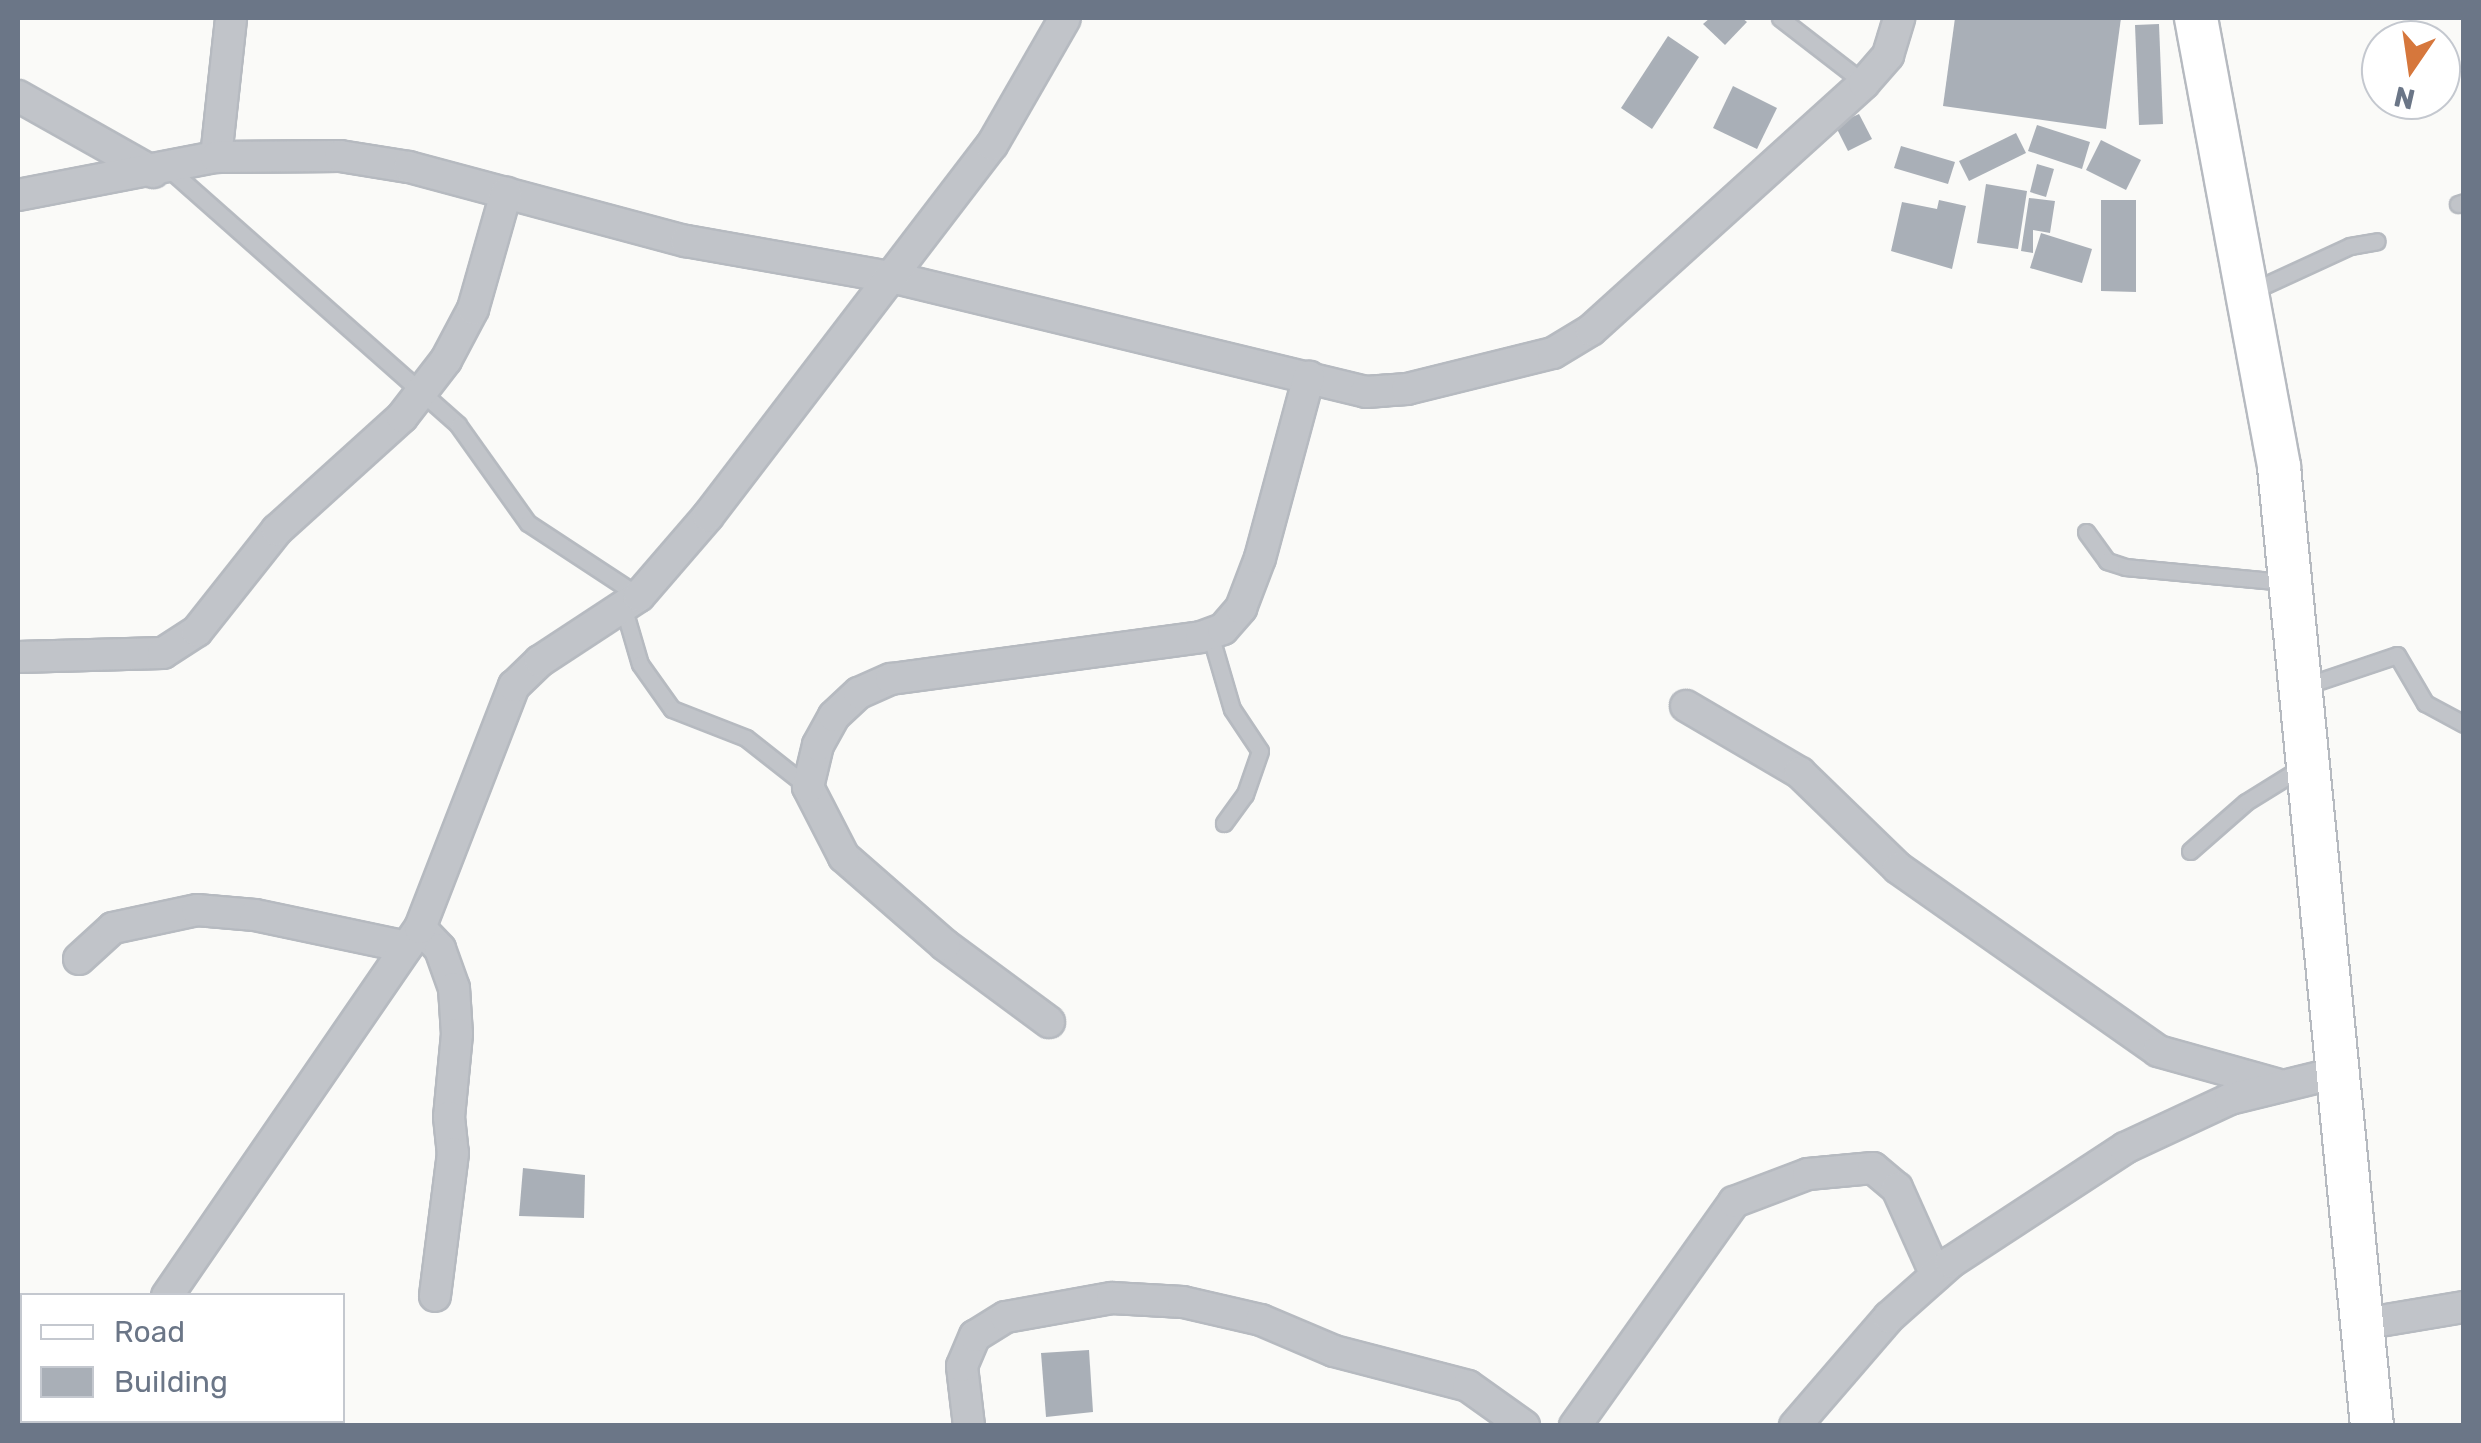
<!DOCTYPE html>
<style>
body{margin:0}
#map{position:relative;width:2481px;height:1443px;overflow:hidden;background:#fafaf8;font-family:Rubik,sans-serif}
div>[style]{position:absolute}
.building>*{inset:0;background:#a9afb7}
.roads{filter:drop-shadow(2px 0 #b6bac0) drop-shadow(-2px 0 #b6bac0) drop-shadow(0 2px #b6bac0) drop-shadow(0 -2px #b6bac0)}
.service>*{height:15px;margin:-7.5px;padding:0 7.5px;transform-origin:7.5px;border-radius:7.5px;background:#c1c4c9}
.minor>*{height:30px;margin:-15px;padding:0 15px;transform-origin:15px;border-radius:15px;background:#c1c4c9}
.secondary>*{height:42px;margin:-21px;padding:0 21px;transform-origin:21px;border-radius:21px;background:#fff}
span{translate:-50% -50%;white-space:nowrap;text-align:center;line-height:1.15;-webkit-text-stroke:10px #fff;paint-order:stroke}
.frame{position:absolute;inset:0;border:20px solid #6b7687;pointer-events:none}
.legend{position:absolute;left:20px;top:1293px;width:325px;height:130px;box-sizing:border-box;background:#fff;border:2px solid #c4c8cf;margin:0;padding:12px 18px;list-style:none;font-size:30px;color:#6b7687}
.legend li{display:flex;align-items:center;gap:20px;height:50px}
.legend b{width:50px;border:2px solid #c4c8cf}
.north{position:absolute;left:2361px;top:20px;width:100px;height:100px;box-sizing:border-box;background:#fff;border:2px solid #c4c8cf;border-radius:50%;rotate:193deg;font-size:28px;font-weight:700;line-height:40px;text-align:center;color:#6b7687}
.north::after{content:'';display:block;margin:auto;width:35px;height:45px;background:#d6773c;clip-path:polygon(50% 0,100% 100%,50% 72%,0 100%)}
</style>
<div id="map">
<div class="building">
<i style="clip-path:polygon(1710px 18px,1742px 18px,1747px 22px,1725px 45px,1703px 24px)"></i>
<i style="clip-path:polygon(1955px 18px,2121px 18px,2106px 129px,1943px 106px)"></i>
<i style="clip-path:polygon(2159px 24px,2163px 124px,2139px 125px,2135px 25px)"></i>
<i style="clip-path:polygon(1668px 36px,1699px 57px,1652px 129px,1621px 108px)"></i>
<i style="clip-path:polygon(1733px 86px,1777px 108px,1757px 149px,1713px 128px)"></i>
<i style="clip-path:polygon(1859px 114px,1872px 139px,1848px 151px,1835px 125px)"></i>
<i style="clip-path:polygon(2037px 125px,2090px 142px,2082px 169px,2028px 151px)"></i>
<i style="clip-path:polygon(2016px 133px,2026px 153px,1969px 181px,1959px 161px)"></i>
<i style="clip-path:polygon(2101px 140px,2141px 160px,2126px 190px,2086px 170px)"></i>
<i style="clip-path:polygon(1901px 146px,1955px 162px,1948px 184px,1894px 168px)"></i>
<i style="clip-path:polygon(2037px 164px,2054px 169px,2046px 197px,2030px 192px)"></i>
<i style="clip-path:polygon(1986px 184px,2027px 191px,2018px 249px,1977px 243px)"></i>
<i style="clip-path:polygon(2029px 198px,2055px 201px,2050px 233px,2033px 230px,2033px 253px,2021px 251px)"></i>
<i style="clip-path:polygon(1939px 200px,1966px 206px,1952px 269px,1891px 251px,1902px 202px,1937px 209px)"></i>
<i style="clip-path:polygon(2101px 200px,2136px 200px,2136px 292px,2101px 291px)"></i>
<i style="clip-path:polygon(2041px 233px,2092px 249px,2082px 283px,2030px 268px)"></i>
<i style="clip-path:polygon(523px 1168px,585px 1175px,584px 1218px,519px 1216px)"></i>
<i style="clip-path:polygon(1089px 1350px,1093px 1412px,1046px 1417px,1041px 1353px)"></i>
</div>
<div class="roads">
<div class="service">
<i style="left:1780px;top:18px;width:106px;rotate:37.7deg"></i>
<i style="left:168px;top:168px;width:387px;rotate:41.5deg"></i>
<i style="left:458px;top:425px;width:120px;rotate:54.5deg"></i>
<i style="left:528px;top:523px;width:133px;rotate:33.3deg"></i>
<i style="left:2458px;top:204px;width:6px;rotate:-18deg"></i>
<i style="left:2250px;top:292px;width:110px;rotate:-24.7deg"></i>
<i style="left:2350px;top:246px;width:27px;rotate:-10deg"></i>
<i style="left:2086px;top:532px;width:36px;rotate:54deg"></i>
<i style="left:2107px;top:561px;width:19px;rotate:18deg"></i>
<i style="left:2125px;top:567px;width:161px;rotate:5.4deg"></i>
<i style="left:623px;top:606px;width:60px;rotate:73.7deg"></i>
<i style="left:640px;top:664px;width:55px;rotate:54.6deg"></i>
<i style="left:672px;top:709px;width:79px;rotate:21.4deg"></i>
<i style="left:746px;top:738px;width:79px;rotate:38.3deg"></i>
<i style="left:1210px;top:634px;width:78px;rotate:73.7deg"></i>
<i style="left:1232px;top:709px;width:50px;rotate:56.3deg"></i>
<i style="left:1260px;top:751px;width:46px;rotate:109.2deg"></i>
<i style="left:1245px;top:794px;width:36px;rotate:126deg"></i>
<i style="left:2302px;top:687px;width:100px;rotate:-18.6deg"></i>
<i style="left:2397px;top:655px;width:56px;rotate:59.7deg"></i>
<i style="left:2425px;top:703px;width:44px;rotate:28.3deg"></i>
<i style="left:2190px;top:851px;width:74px;rotate:-41.2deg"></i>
<i style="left:2246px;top:802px;width:68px;rotate:-31.8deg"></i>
<i style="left:18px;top:1391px;width:4px;rotate:14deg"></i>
</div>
<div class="minor">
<i style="left:18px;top:96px;width:155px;rotate:29.4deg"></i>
<i style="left:216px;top:157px;width:140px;rotate:-83.8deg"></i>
<i style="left:18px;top:195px;width:202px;rotate:-10.9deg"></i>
<i style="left:216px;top:157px;width:124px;rotate:-0.5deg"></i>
<i style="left:340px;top:156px;width:70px;rotate:9.1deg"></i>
<i style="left:409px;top:167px;width:287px;rotate:15deg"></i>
<i style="left:686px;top:241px;width:212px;rotate:10deg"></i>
<i style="left:895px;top:278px;width:485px;rotate:13.6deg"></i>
<i style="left:1366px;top:392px;width:41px;rotate:-4.2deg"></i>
<i style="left:1407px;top:389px;width:150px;rotate:-13.9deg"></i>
<i style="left:1553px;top:353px;width:44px;rotate:-31.2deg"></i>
<i style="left:1591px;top:330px;width:368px;rotate:-42.1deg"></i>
<i style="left:1864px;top:83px;width:37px;rotate:-49deg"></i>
<i style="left:1888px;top:55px;width:39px;rotate:-73deg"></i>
<i style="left:18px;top:657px;width:145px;rotate:-1.6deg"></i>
<i style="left:163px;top:653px;width:40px;rotate:-32.9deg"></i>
<i style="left:197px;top:631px;width:129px;rotate:-51.6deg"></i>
<i style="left:277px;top:530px;width:169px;rotate:-42.1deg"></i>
<i style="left:402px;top:417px;width:72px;rotate:-52.3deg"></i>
<i style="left:446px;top:360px;width:58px;rotate:-62.1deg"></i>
<i style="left:473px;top:309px;width:121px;rotate:-74.1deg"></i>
<i style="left:1686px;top:706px;width:132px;rotate:30.4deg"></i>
<i style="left:1800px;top:773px;width:136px;rotate:44.1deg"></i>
<i style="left:1898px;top:868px;width:318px;rotate:35.1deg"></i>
<i style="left:2158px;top:1051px;width:123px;rotate:15.6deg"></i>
<i style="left:420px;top:928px;width:29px;rotate:46deg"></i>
<i style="left:440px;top:949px;width:41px;rotate:70.3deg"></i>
<i style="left:454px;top:988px;width:46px;rotate:86.3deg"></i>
<i style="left:457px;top:1034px;width:83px;rotate:95.5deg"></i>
<i style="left:449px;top:1117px;width:36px;rotate:84deg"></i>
<i style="left:453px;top:1153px;width:144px;rotate:97.2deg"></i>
<i style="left:79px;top:959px;width:46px;rotate:-42.4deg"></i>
<i style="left:113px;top:928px;width:86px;rotate:-12.1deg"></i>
<i style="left:197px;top:910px;width:58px;rotate:4.9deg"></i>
<i style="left:255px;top:915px;width:155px;rotate:11.9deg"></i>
<i style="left:1049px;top:1022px;width:129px;rotate:-143.5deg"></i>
<i style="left:945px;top:945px;width:134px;rotate:-138.9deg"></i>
<i style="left:844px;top:857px;width:79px;rotate:-117.2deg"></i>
<i style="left:808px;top:787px;width:43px;rotate:-76.6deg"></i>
<i style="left:818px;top:745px;width:33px;rotate:-61deg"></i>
<i style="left:834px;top:716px;width:34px;rotate:-43deg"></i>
<i style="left:859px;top:693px;width:35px;rotate:-24deg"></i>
<i style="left:891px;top:679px;width:313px;rotate:-7.7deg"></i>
<i style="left:1201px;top:637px;width:23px;rotate:-20deg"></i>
<i style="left:1223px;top:629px;width:28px;rotate:-49deg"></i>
<i style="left:1241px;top:608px;width:53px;rotate:-69.2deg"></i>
<i style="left:1260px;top:558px;width:188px;rotate:-74.9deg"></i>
<i style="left:167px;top:1296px;width:447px;rotate:-55.5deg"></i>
<i style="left:420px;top:928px;width:260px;rotate:-68.8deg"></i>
<i style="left:514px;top:686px;width:36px;rotate:-44deg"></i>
<i style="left:540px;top:661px;width:118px;rotate:-33.3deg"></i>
<i style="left:639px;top:596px;width:106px;rotate:-49.2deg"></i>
<i style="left:708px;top:516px;width:467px;rotate:-52.6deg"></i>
<i style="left:992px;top:145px;width:146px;rotate:-60.1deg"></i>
<i style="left:2362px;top:1324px;width:103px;rotate:-9.5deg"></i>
<i style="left:125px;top:1420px;width:7px;rotate:56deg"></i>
<i style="left:86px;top:1426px;width:7px;rotate:-63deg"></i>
<i style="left:969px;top:1426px;width:60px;rotate:-96.7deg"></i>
<i style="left:962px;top:1366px;width:33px;rotate:-67deg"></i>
<i style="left:975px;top:1336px;width:36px;rotate:-32deg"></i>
<i style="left:1006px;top:1317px;width:108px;rotate:-10.2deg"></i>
<i style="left:1112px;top:1298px;width:71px;rotate:3.2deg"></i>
<i style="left:1183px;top:1302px;width:80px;rotate:13deg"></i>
<i style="left:1261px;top:1320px;width:79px;rotate:23deg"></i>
<i style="left:1334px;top:1351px;width:138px;rotate:14.6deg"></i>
<i style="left:1468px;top:1386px;width:69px;rotate:35.5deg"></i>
<i style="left:1575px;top:1426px;width:275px;rotate:-54.6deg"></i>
<i style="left:1734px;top:1202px;width:79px;rotate:-20.7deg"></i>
<i style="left:1808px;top:1174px;width:65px;rotate:-5.3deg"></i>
<i style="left:1873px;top:1168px;width:31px;rotate:40deg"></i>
<i style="left:1897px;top:1188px;width:95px;rotate:65.9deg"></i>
<i style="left:1795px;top:1426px;width:144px;rotate:-49.2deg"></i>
<i style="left:1889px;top:1317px;width:83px;rotate:-41.6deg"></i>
<i style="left:1951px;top:1262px;width:208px;rotate:-33.2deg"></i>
<i style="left:2125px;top:1148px;width:116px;rotate:-25deg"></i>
<i style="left:2230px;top:1099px;width:109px;rotate:-13.8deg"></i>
</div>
<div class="secondary">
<i style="left:2196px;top:18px;width:457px;rotate:79.5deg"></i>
<i style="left:2279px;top:467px;width:963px;rotate:84.46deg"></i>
</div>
</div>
<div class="frame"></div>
<ul class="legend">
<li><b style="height:12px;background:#fff"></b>Road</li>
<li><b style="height:28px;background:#a9afb7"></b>Building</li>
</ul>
<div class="north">N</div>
</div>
